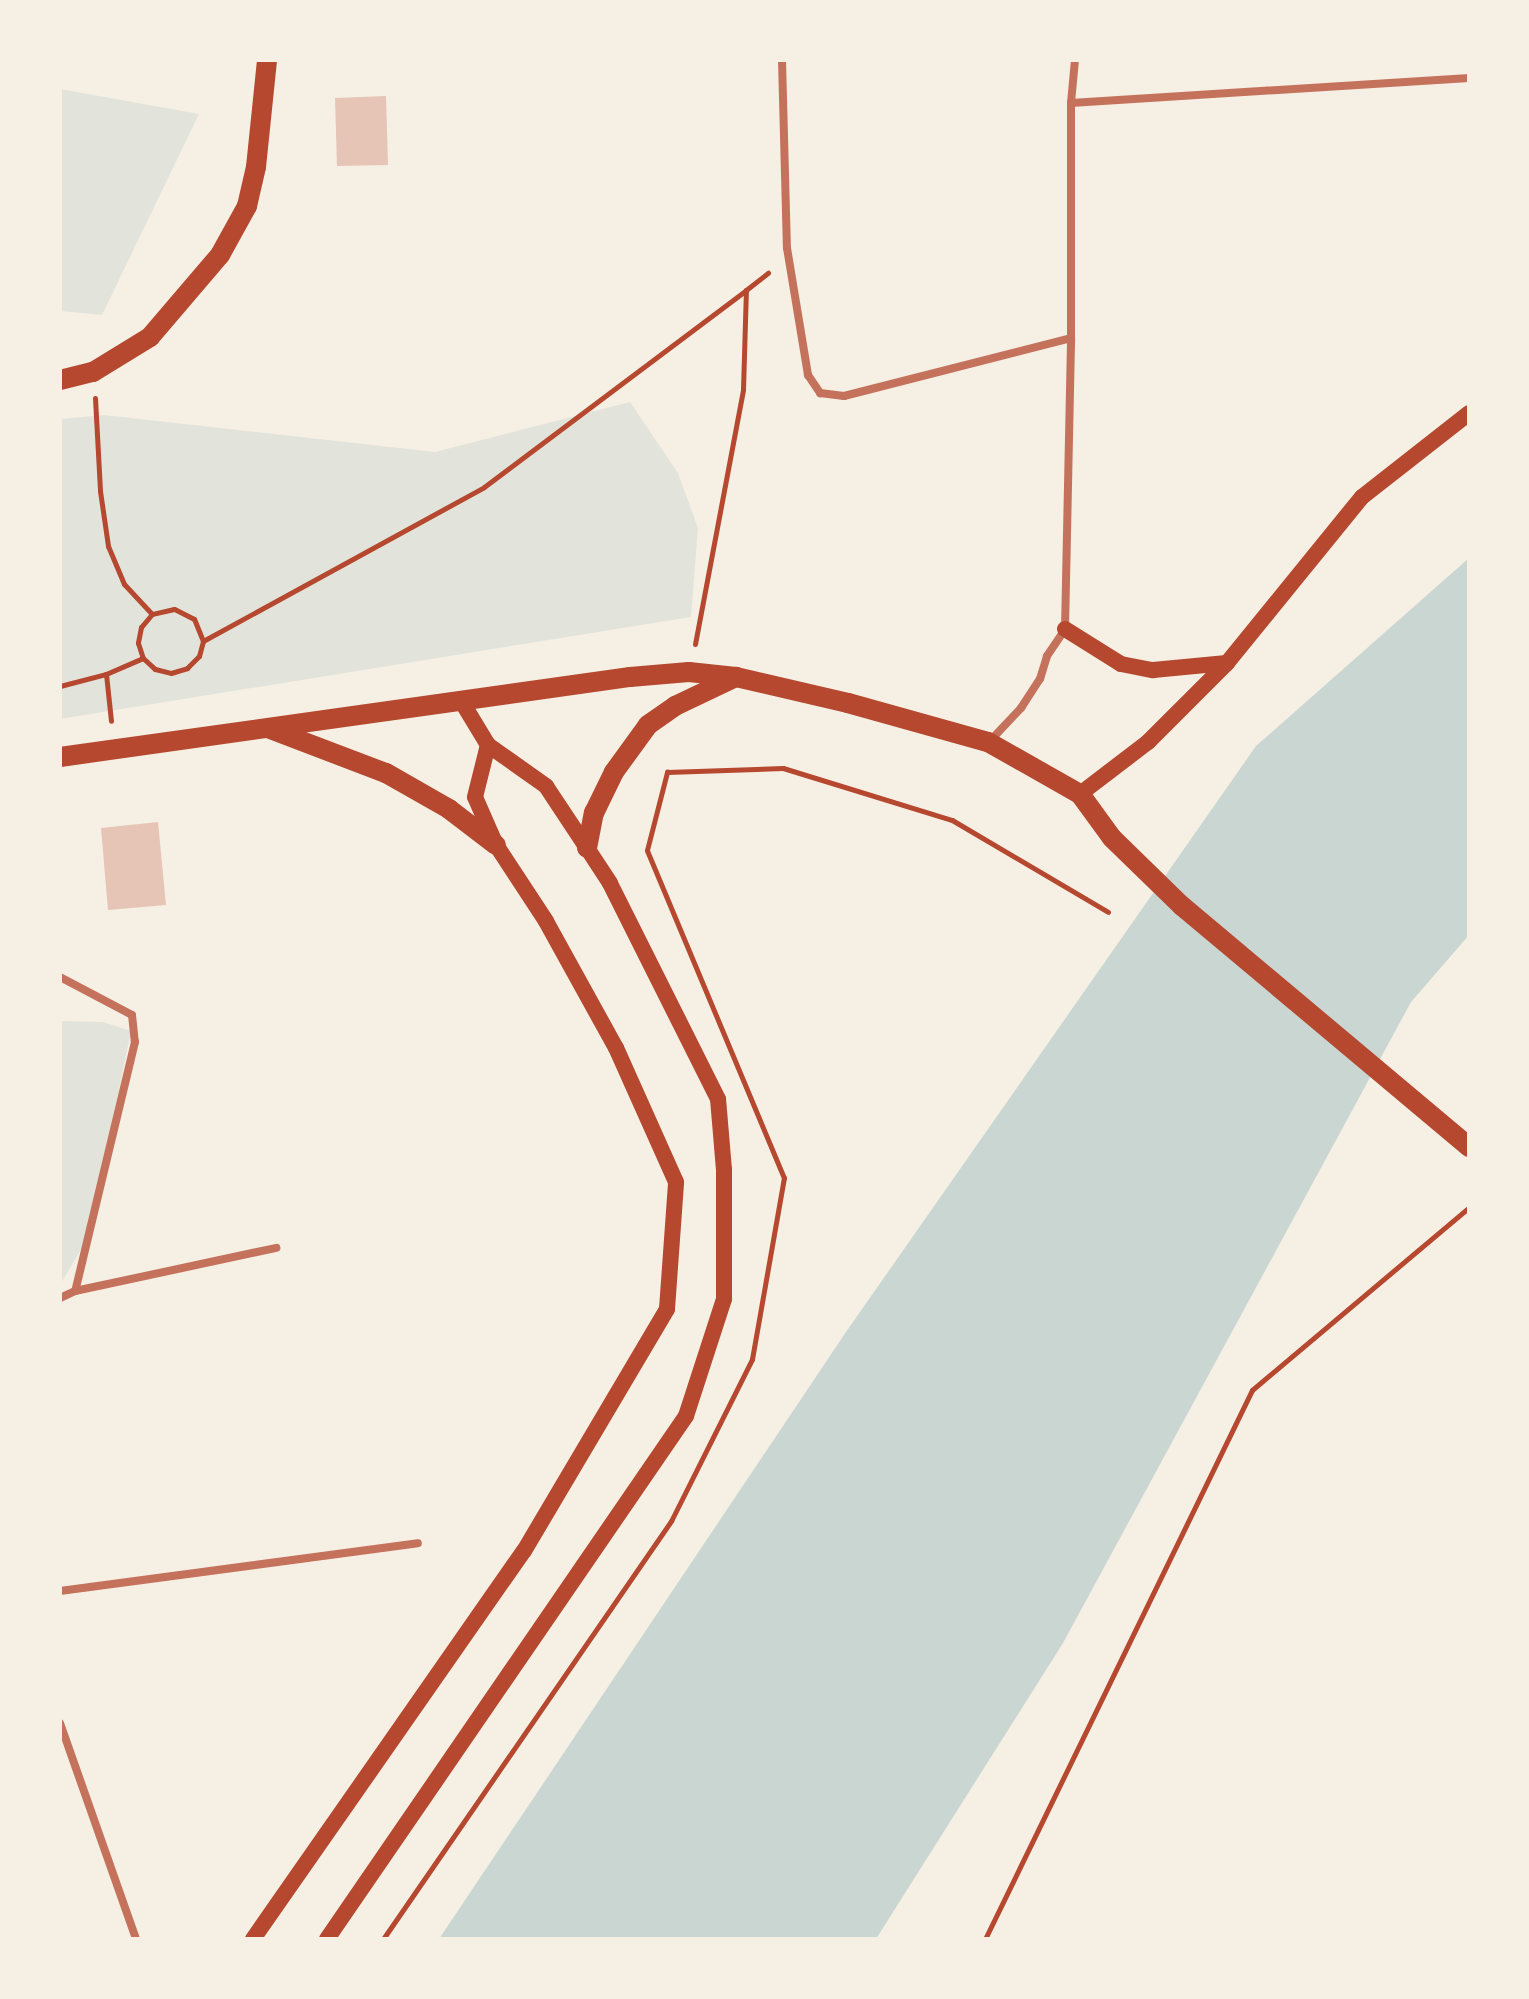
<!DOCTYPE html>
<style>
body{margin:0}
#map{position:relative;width:1529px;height:1999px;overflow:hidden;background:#f6efe4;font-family:Raleway,sans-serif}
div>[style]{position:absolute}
.green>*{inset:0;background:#e2e4dc}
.water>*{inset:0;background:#c9d6d2}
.building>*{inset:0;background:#e6c5b7}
.path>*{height:5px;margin:-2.5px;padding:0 2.5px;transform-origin:2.5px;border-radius:2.5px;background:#b5482f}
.minor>*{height:8px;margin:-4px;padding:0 4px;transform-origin:4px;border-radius:4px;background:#c5725c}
.secondary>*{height:16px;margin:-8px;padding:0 8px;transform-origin:8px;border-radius:8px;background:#b5482f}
.primary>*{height:20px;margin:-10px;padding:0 10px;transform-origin:10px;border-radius:10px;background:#b5482f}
span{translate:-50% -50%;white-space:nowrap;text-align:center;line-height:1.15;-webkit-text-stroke:6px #f6efe4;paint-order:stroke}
.frame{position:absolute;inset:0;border:62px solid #f6efe4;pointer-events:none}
</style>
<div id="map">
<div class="green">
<i style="clip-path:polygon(60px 89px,199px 114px,102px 315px,60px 311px)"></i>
<i style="clip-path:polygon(630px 402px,678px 473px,698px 528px,691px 617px,60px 719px,60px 419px,104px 415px,435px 452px)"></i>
<i style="clip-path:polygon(60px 1021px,103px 1022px,131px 1031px,89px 1236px,60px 1285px)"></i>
</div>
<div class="water">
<i style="clip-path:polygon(1469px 558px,1469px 935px,1411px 1002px,1063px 1643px,876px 1939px,439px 1939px,846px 1332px,1256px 746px)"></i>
</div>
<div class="building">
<i style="clip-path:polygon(386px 96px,388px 165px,337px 166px,335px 98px)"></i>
<i style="clip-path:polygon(158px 822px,166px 905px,108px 910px,101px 828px)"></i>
</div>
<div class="path">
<i style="left:95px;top:398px;width:93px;rotate:86.9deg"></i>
<i style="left:100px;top:491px;width:56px;rotate:81.7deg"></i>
<i style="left:108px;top:546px;width:41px;rotate:67.2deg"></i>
<i style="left:124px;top:584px;width:41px;rotate:47deg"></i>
<i style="left:203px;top:641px;width:24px;rotate:-112deg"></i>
<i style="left:194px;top:619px;width:22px;rotate:-153deg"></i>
<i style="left:174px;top:609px;width:23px;rotate:167deg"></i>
<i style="left:152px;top:614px;width:17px;rotate:130deg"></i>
<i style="left:141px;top:627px;width:16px;rotate:101deg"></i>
<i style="left:138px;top:643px;width:16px;rotate:72deg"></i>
<i style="left:143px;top:658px;width:16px;rotate:43deg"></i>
<i style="left:155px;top:669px;width:16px;rotate:14deg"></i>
<i style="left:171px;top:673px;width:17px;rotate:-17deg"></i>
<i style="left:187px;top:668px;width:17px;rotate:-45deg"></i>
<i style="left:199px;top:656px;width:16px;rotate:-75deg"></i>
<i style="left:203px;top:641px;width:320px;rotate:-28.7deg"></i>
<i style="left:484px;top:487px;width:328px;rotate:-36.9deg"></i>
<i style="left:695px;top:644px;width:259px;rotate:-79.3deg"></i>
<i style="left:743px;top:389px;width:99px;rotate:-88.3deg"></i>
<i style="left:746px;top:290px;width:28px;rotate:-38deg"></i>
<i style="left:106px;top:674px;width:47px;rotate:83.9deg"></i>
<i style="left:60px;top:686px;width:48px;rotate:-14.6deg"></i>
<i style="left:106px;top:674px;width:40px;rotate:-23.4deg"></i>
<i style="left:383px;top:1939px;width:508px;rotate:-55.43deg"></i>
<i style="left:671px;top:1521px;width:181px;rotate:-63.4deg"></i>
<i style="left:752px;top:1359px;width:184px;rotate:-80deg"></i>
<i style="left:784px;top:1178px;width:355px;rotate:-112.7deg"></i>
<i style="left:647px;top:850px;width:81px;rotate:-75.6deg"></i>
<i style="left:667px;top:772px;width:116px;rotate:-2deg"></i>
<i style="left:783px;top:768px;width:177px;rotate:17.1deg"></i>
<i style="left:952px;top:820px;width:181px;rotate:30.5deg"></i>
<i style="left:985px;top:1939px;width:610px;rotate:-64.06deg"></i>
<i style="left:1252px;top:1390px;width:284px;rotate:-40.1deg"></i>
</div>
<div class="minor">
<i style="left:782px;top:60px;width:188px;rotate:88.5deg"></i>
<i style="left:787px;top:248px;width:129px;rotate:80.6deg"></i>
<i style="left:808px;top:375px;width:22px;rotate:56deg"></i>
<i style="left:820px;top:393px;width:24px;rotate:7deg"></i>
<i style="left:844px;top:396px;width:234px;rotate:-14.3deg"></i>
<i style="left:1071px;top:103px;width:399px;rotate:-3.6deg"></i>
<i style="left:989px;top:742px;width:47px;rotate:-46.7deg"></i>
<i style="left:1021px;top:708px;width:35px;rotate:-57deg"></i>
<i style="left:1040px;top:679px;width:24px;rotate:-73deg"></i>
<i style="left:1047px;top:656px;width:32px;rotate:-56deg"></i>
<i style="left:1065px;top:629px;width:291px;rotate:-88.8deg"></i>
<i style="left:1071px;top:338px;width:235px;rotate:-90deg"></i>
<i style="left:1071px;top:103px;width:43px;rotate:-84.7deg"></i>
<i style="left:60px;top:977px;width:81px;rotate:27.8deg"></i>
<i style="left:132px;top:1015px;width:27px;rotate:84deg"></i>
<i style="left:135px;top:1042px;width:256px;rotate:103.5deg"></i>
<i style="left:60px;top:1298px;width:17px;rotate:-25deg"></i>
<i style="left:75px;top:1291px;width:206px;rotate:-12.1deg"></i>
<i style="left:60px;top:1591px;width:361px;rotate:-7.6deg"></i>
<i style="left:60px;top:1723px;width:229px;rotate:70.6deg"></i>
</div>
<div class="secondary">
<i style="left:1065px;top:629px;width:66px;rotate:32deg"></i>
<i style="left:1121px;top:664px;width:33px;rotate:11deg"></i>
<i style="left:1153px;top:670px;width:74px;rotate:-5.4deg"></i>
<i style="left:1080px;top:794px;width:86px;rotate:-37.4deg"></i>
<i style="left:1148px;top:742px;width:112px;rotate:-45deg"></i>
<i style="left:1227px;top:663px;width:214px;rotate:-50.9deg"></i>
<i style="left:1362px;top:497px;width:136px;rotate:-38.1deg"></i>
<i style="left:253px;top:1939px;width:473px;rotate:-55.1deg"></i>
<i style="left:524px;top:1551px;width:281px;rotate:-59.4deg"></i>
<i style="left:667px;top:1309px;width:127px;rotate:-85.9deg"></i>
<i style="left:676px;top:1182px;width:147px;rotate:-114.1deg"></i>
<i style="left:616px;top:1048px;width:145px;rotate:-118.9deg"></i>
<i style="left:546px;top:921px;width:91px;rotate:-123.3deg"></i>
<i style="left:496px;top:845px;width:52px;rotate:-113.6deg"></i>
<i style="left:475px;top:797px;width:54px;rotate:-76deg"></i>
<i style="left:327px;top:1939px;width:634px;rotate:-55.53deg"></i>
<i style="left:686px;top:1416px;width:123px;rotate:-72deg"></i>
<i style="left:724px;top:1299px;width:129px;rotate:-90deg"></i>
<i style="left:724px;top:1170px;width:71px;rotate:-94.8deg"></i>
<i style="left:718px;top:1099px;width:241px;rotate:-116.6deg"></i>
<i style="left:610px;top:883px;width:42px;rotate:-123.3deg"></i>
<i style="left:587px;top:848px;width:74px;rotate:-123.5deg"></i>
<i style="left:546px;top:786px;width:71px;rotate:-144.7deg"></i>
<i style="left:488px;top:745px;width:50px;rotate:-121.2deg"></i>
</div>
<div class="primary">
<i style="left:60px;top:380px;width:34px;rotate:-14deg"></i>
<i style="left:93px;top:372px;width:67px;rotate:-31.6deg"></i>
<i style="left:150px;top:337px;width:108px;rotate:-49.5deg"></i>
<i style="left:220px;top:255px;width:56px;rotate:-61.1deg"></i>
<i style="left:247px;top:206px;width:40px;rotate:-77deg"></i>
<i style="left:256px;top:167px;width:108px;rotate:-84.1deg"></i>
<i style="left:270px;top:729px;width:124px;rotate:20.8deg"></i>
<i style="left:386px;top:773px;width:73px;rotate:29.7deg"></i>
<i style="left:449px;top:809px;width:59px;rotate:37.5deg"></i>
<i style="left:60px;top:757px;width:576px;rotate:-7.99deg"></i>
<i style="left:630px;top:677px;width:59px;rotate:-4.8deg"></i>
<i style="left:689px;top:672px;width:47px;rotate:6.1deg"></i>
<i style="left:736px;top:677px;width:115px;rotate:13.1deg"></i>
<i style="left:848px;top:703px;width:145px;rotate:15.6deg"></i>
<i style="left:988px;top:742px;width:106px;rotate:29.5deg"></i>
<i style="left:1080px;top:794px;width:54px;rotate:54deg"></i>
<i style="left:1112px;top:838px;width:98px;rotate:44.2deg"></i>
<i style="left:1182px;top:906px;width:375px;rotate:40deg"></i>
<i style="left:587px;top:848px;width:36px;rotate:-79deg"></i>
<i style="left:594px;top:813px;width:46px;rotate:-64deg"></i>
<i style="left:614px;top:772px;width:58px;rotate:-54.1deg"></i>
<i style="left:648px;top:725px;width:33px;rotate:-35deg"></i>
<i style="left:675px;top:706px;width:68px;rotate:-25.4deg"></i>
</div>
<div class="frame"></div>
</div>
